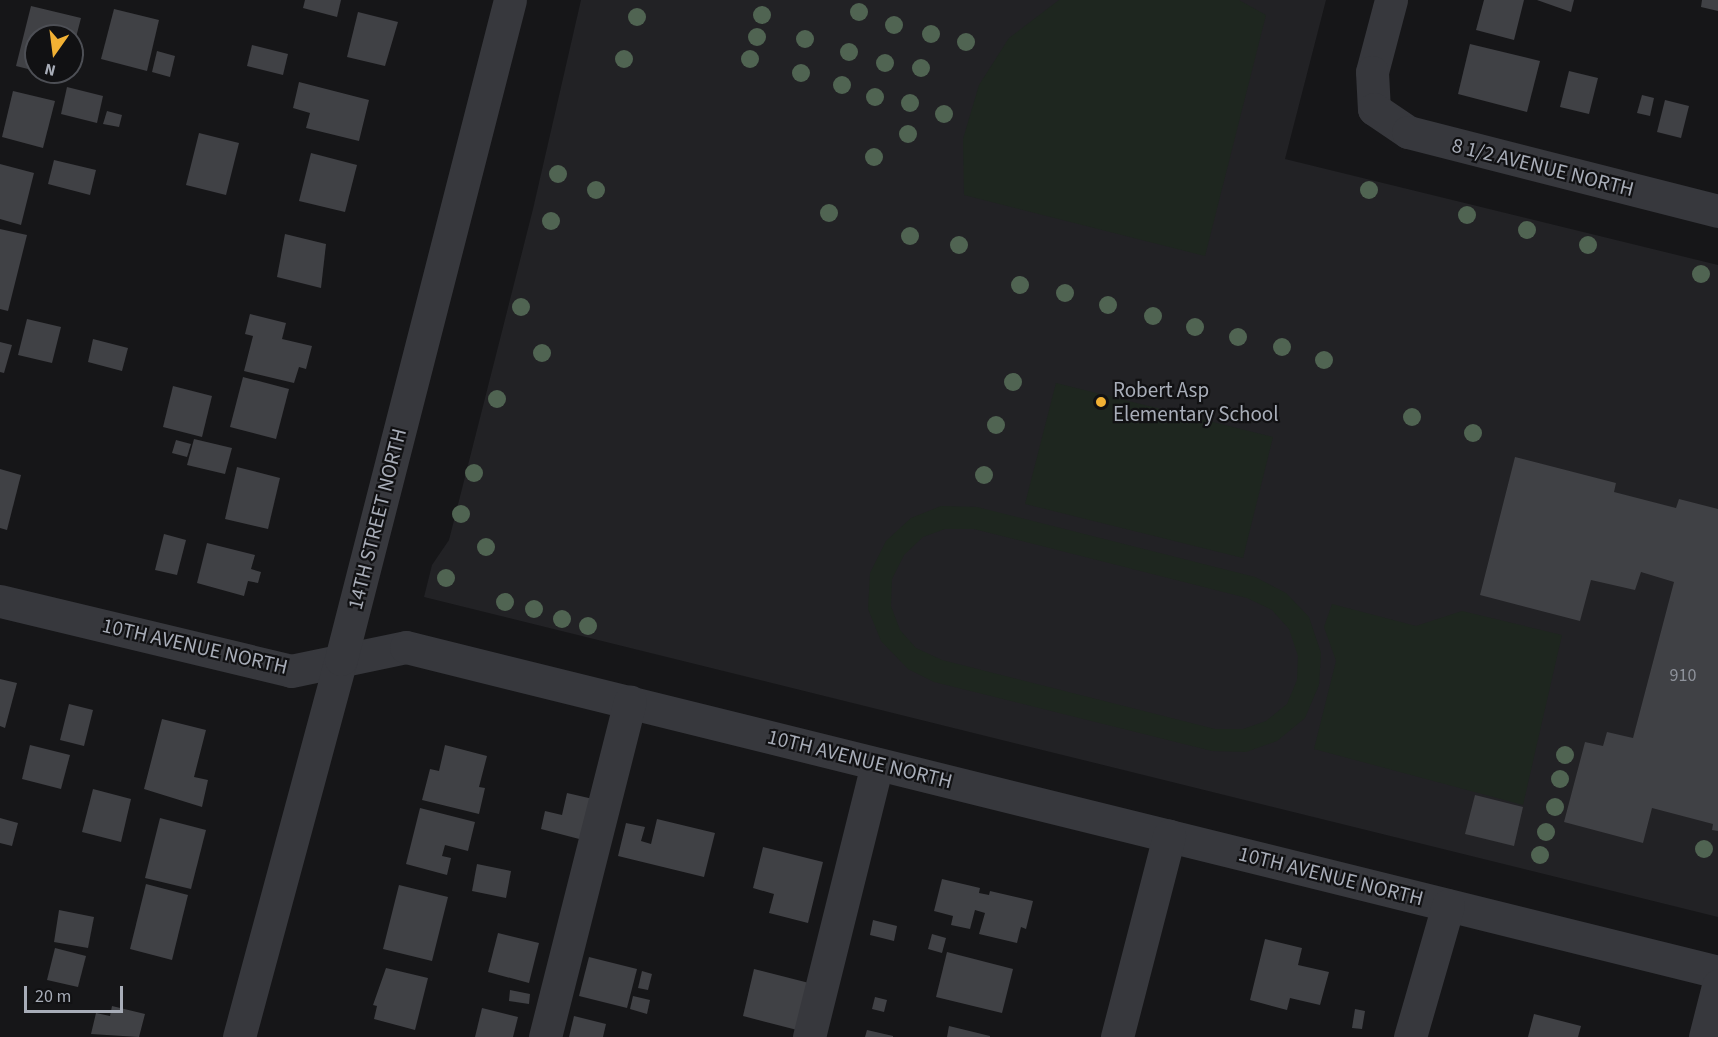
<!DOCTYPE html>
<style>
body{margin:0}
#map{position:relative;width:1718px;height:1037px;overflow:hidden;background:#161618;font-family:"Source Sans 3",sans-serif}
div>[style]{position:absolute}
.built>*{inset:0;background:#222225}
.green>*{inset:0;background:#1e261f}
.building>*{inset:0;background:#404145}
.minor>*{height:33px;margin:-16.5px;padding:0 16.5px;transform-origin:16.5px;border-radius:16.5px;background:#37383d}
.trees>*{width:18px;height:18px;margin:-9px;border-radius:50%;background:#506452}
.dots>*{width:16px;height:16px;translate:-50% -50%;box-sizing:border-box;border:3px solid #111113;border-radius:50%}
span{translate:-50% -50%;white-space:nowrap;text-align:center;line-height:1.15;-webkit-text-stroke:4.5px #111113;paint-order:stroke}
.number-label{font-size:18px;color:#8e929b}
.number-label span{-webkit-text-stroke-width:0}
.street-label{font-size:21px;color:#a8adb8}
.poi-label{font-size:21px;color:#a8adb8}
.left{translate:0 -50%;text-align:left}
.north{position:absolute;left:24px;top:24px;width:60px;height:60px;box-sizing:border-box;background:#111113;border:2px solid #4d4f55;border-radius:50%;rotate:194deg;font-size:16px;font-weight:700;line-height:24px;text-align:center;color:#a8adb8}
.north::after{content:'';display:block;margin:auto;width:21px;height:27px;background:#f2b134;clip-path:polygon(50% 0,100% 100%,50% 72%,0 100%)}
.scale{position:absolute;left:24px;top:986px;width:99px;height:27px;box-sizing:border-box;border:3px solid #a8adb8;border-top:0;padding-left:8px;font-size:18px;line-height:21px;white-space:nowrap;color:#a8adb8;-webkit-text-stroke:4px #111113;paint-order:stroke}
</style>
<div id="map">
<div class="built">
<i style="clip-path:polygon(581px 0,1326px 0,1285px 159px,1718px 265px,1718px 917px,424px 597px,432px 565px,449px 540px,533px 209px)"></i>
</div>
<div class="green">
<i style="clip-path:polygon(1059px 0,1239px 0,1266px 15px,1205px 256px,964px 195px,963px 139px,979px 85px,1009px 38px)"></i>
<i style="clip-path:polygon(1056px 383px,1273px 437px,1243px 558px,1025px 504px)"></i>
<i style="clip-path:polygon(evenodd,941px 506px,977px 507px,1255px 577px,1286px 593px,1309px 617px,1321px 653px,1319px 685px,1305px 718px,1277px 741px,1246px 752px,1212px 751px,934px 682px,908px 669px,881px 641px,868px 609px,870px 573px,886px 541px,911px 518px,941px 506px,945px 529px,974px 529px,1247px 598px,1272px 610px,1289px 629px,1298px 656px,1297px 680px,1287px 704px,1266px 721px,1243px 729px,1215px 729px,942px 660px,916px 648px,900px 630px,891px 606px,892px 579px,904px 555px,923px 537px,945px 529px)"></i>
<i style="clip-path:polygon(1332px 604px,1416px 626px,1462px 611px,1562px 635px,1523px 805px,1314px 749px,1336px 661px,1324px 627px)"></i>
</div>
<div class="building">
<i style="clip-path:polygon(305px 0,341px 0,337px 17px,303px 8px)"></i>
<i style="clip-path:polygon(1484px 0,1524px 0,1514px 40px,1476px 30px)"></i>
<i style="clip-path:polygon(1537px 0,1574px 0,1571px 12px)"></i>
<i style="clip-path:polygon(1702px 0,1718px 0,1718px 11px,1701px 7px)"></i>
<i style="clip-path:polygon(31px 6px,81px 18px,73px 49px,72px 36px,36px 36px,36px 71px,16px 66px)"></i>
<i style="clip-path:polygon(114px 9px,159px 20px,147px 71px,101px 59px)"></i>
<i style="clip-path:polygon(358px 12px,398px 22px,385px 66px,347px 57px)"></i>
<i style="clip-path:polygon(1470px 44px,1540px 61px,1527px 112px,1458px 94px)"></i>
<i style="clip-path:polygon(252px 45px,288px 54px,283px 75px,247px 66px)"></i>
<i style="clip-path:polygon(157px 51px,175px 56px,170px 77px,152px 72px)"></i>
<i style="clip-path:polygon(1569px 71px,1598px 78px,1589px 114px,1560px 107px)"></i>
<i style="clip-path:polygon(299px 82px,369px 100px,359px 141px,306px 128px,310px 113px,293px 108px)"></i>
<i style="clip-path:polygon(67px 87px,103px 96px,97px 123px,61px 114px)"></i>
<i style="clip-path:polygon(13px 91px,55px 101px,43px 148px,2px 137px)"></i>
<i style="clip-path:polygon(1642px 95px,1654px 98px,1650px 116px,1637px 113px)"></i>
<i style="clip-path:polygon(1665px 100px,1689px 106px,1681px 138px,1657px 132px)"></i>
<i style="clip-path:polygon(107px 111px,122px 115px,119px 127px,103px 124px)"></i>
<i style="clip-path:polygon(199px 133px,239px 143px,226px 195px,186px 185px)"></i>
<i style="clip-path:polygon(311px 153px,357px 165px,345px 212px,299px 201px)"></i>
<i style="clip-path:polygon(54px 160px,96px 170px,90px 195px,48px 184px)"></i>
<i style="clip-path:polygon(0 164px,34px 173px,21px 225px,0 219px)"></i>
<i style="clip-path:polygon(0 229px,27px 235px,8px 311px,0 309px)"></i>
<i style="clip-path:polygon(285px 234px,326px 244px,321px 288px,277px 277px)"></i>
<i style="clip-path:polygon(250px 314px,286px 323px,282px 339px,312px 346px,306px 369px,299px 367px,294px 383px,244px 371px,253px 336px,245px 334px)"></i>
<i style="clip-path:polygon(27px 319px,61px 327px,52px 363px,18px 355px)"></i>
<i style="clip-path:polygon(93px 339px,128px 348px,122px 371px,88px 362px)"></i>
<i style="clip-path:polygon(0 342px,12px 345px,4px 373px,0 372px)"></i>
<i style="clip-path:polygon(243px 377px,289px 389px,276px 439px,230px 427px)"></i>
<i style="clip-path:polygon(173px 386px,212px 396px,202px 437px,163px 427px)"></i>
<i style="clip-path:polygon(194px 439px,232px 448px,225px 474px,187px 465px)"></i>
<i style="clip-path:polygon(176px 440px,191px 444px,187px 457px,172px 453px)"></i>
<i style="clip-path:polygon(1515px 457px,1616px 483px,1614px 492px,1676px 508px,1679px 499px,1718px 509px,1718px 831px,1712px 830px,1713px 824px,1652px 808px,1643px 843px,1564px 822px,1585px 742px,1603px 746px,1607px 732px,1633px 738px,1674px 582px,1641px 572px,1635px 590px,1591px 580px,1580px 621px,1480px 595px)"></i>
<i style="clip-path:polygon(237px 467px,280px 478px,268px 529px,225px 519px)"></i>
<i style="clip-path:polygon(0 469px,21px 475px,7px 530px,0 528px)"></i>
<i style="clip-path:polygon(164px 534px,186px 540px,177px 575px,155px 570px)"></i>
<i style="clip-path:polygon(207px 543px,255px 555px,251px 569px,261px 572px,258px 583px,248px 581px,244px 596px,197px 583px)"></i>
<i style="clip-path:polygon(0 679px,17px 683px,5px 728px,0 726px)"></i>
<i style="clip-path:polygon(69px 704px,93px 710px,84px 746px,60px 740px)"></i>
<i style="clip-path:polygon(162px 719px,206px 730px,194px 777px,208px 780px,202px 807px,144px 789px)"></i>
<i style="clip-path:polygon(30px 745px,70px 755px,61px 789px,22px 779px)"></i>
<i style="clip-path:polygon(445px 745px,487px 756px,479px 787px,485px 788px,479px 814px,422px 800px,430px 769px,439px 771px)"></i>
<i style="clip-path:polygon(93px 789px,131px 799px,121px 842px,82px 832px)"></i>
<i style="clip-path:polygon(567px 793px,593px 799px,583px 840px,541px 829px,545px 811px,562px 815px)"></i>
<i style="clip-path:polygon(1475px 795px,1523px 807px,1514px 846px,1465px 834px)"></i>
<i style="clip-path:polygon(420px 808px,475px 822px,468px 851px,445px 845px,442px 856px,451px 858px,447px 875px,406px 864px)"></i>
<i style="clip-path:polygon(0 818px,18px 823px,12px 846px,0 843px)"></i>
<i style="clip-path:polygon(160px 818px,206px 830px,191px 889px,145px 878px)"></i>
<i style="clip-path:polygon(657px 819px,715px 833px,704px 877px,618px 856px,626px 823px,645px 827px,641px 841px,651px 844px)"></i>
<i style="clip-path:polygon(763px 847px,823px 862px,808px 923px,769px 913px,774px 894px,753px 888px)"></i>
<i style="clip-path:polygon(477px 864px,511px 871px,506px 898px,472px 891px)"></i>
<i style="clip-path:polygon(942px 879px,980px 888px,979px 893px,989px 895px,990px 891px,1033px 901px,1026px 929px,1021px 927px,1017px 943px,979px 934px,985px 913px,975px 910px,970px 929px,951px 925px,953px 916px,934px 911px)"></i>
<i style="clip-path:polygon(146px 884px,188px 895px,172px 960px,130px 949px)"></i>
<i style="clip-path:polygon(399px 885px,448px 897px,432px 961px,383px 949px)"></i>
<i style="clip-path:polygon(59px 910px,94px 917px,88px 948px,54px 942px)"></i>
<i style="clip-path:polygon(873px 920px,897px 926px,894px 941px,870px 935px)"></i>
<i style="clip-path:polygon(498px 933px,539px 943px,529px 983px,488px 972px)"></i>
<i style="clip-path:polygon(932px 934px,946px 938px,942px 953px,928px 949px)"></i>
<i style="clip-path:polygon(1265px 939px,1302px 948px,1298px 965px,1329px 972px,1320px 1005px,1290px 998px,1287px 1010px,1250px 1000px)"></i>
<i style="clip-path:polygon(55px 948px,86px 956px,78px 987px,47px 980px)"></i>
<i style="clip-path:polygon(947px 952px,1013px 969px,1002px 1013px,936px 997px)"></i>
<i style="clip-path:polygon(589px 957px,637px 969px,627px 1008px,579px 996px)"></i>
<i style="clip-path:polygon(386px 968px,428px 978px,415px 1030px,374px 1019px,377px 1006px,373px 1005px)"></i>
<i style="clip-path:polygon(754px 969px,813px 984px,801px 1031px,743px 1016px)"></i>
<i style="clip-path:polygon(642px 971px,652px 974px,648px 990px,638px 988px)"></i>
<i style="clip-path:polygon(510px 990px,530px 994px,529px 1004px,509px 1001px)"></i>
<i style="clip-path:polygon(633px 996px,650px 1000px,647px 1014px,630px 1009px)"></i>
<i style="clip-path:polygon(875px 997px,887px 1000px,884px 1012px,872px 1009px)"></i>
<i style="clip-path:polygon(112px 1006px,145px 1014px,139px 1037px,91px 1034px,96px 1013px,110px 1016px)"></i>
<i style="clip-path:polygon(482px 1008px,518px 1017px,513px 1037px,475px 1037px)"></i>
<i style="clip-path:polygon(1355px 1009px,1365px 1011px,1362px 1029px,1352px 1028px)"></i>
<i style="clip-path:polygon(1534px 1014px,1581px 1026px,1578px 1037px,1528px 1037px)"></i>
<i style="clip-path:polygon(574px 1016px,606px 1024px,603px 1037px,569px 1037px)"></i>
<i style="clip-path:polygon(949px 1026px,990px 1036px,990px 1037px,947px 1037px)"></i>
<i style="clip-path:polygon(867px 1030px,893px 1036px,893px 1037px,865px 1037px)"></i>
</div>
<div class="minor">
<i style="left:1391px;top:0;width:74px;rotate:104.8deg"></i>
<i style="left:1372px;top:72px;width:37px;rotate:87deg"></i>
<i style="left:1374px;top:109px;width:41px;rotate:34.1deg"></i>
<i style="left:1408px;top:132px;width:320px;rotate:14.3deg"></i>
<i style="left:0;top:601px;width:299px;rotate:13.5deg"></i>
<i style="left:291px;top:671px;width:117px;rotate:-11.8deg"></i>
<i style="left:406px;top:647px;width:1352px;rotate:13.91deg"></i>
<i style="left:239px;top:1037px;width:392px;rotate:-74.9deg"></i>
<i style="left:341px;top:659px;width:680px;rotate:-75.62deg"></i>
<i style="left:545px;top:1037px;width:346px;rotate:-75.8deg"></i>
<i style="left:809px;top:1037px;width:281px;rotate:-76deg"></i>
<i style="left:1117px;top:1037px;width:208px;rotate:-75.5deg"></i>
<i style="left:1410px;top:1037px;width:137px;rotate:-73.9deg"></i>
<i style="left:1705px;top:1037px;width:53px;rotate:-75.7deg"></i>
</div>
<div class="trees">
<i style="left:859px;top:12px"></i>
<i style="left:762px;top:15px"></i>
<i style="left:637px;top:17px"></i>
<i style="left:894px;top:25px"></i>
<i style="left:931px;top:34px"></i>
<i style="left:757px;top:37px"></i>
<i style="left:805px;top:39px"></i>
<i style="left:966px;top:42px"></i>
<i style="left:849px;top:52px"></i>
<i style="left:624px;top:59px"></i>
<i style="left:750px;top:59px"></i>
<i style="left:885px;top:63px"></i>
<i style="left:921px;top:68px"></i>
<i style="left:801px;top:73px"></i>
<i style="left:842px;top:85px"></i>
<i style="left:875px;top:97px"></i>
<i style="left:910px;top:103px"></i>
<i style="left:944px;top:114px"></i>
<i style="left:908px;top:134px"></i>
<i style="left:874px;top:157px"></i>
<i style="left:558px;top:174px"></i>
<i style="left:596px;top:190px"></i>
<i style="left:1369px;top:190px"></i>
<i style="left:829px;top:213px"></i>
<i style="left:1467px;top:215px"></i>
<i style="left:551px;top:221px"></i>
<i style="left:1527px;top:230px"></i>
<i style="left:910px;top:236px"></i>
<i style="left:959px;top:245px"></i>
<i style="left:1588px;top:245px"></i>
<i style="left:1701px;top:274px"></i>
<i style="left:1020px;top:285px"></i>
<i style="left:1065px;top:293px"></i>
<i style="left:1108px;top:305px"></i>
<i style="left:521px;top:307px"></i>
<i style="left:1153px;top:316px"></i>
<i style="left:1195px;top:327px"></i>
<i style="left:1238px;top:337px"></i>
<i style="left:1282px;top:347px"></i>
<i style="left:542px;top:353px"></i>
<i style="left:1324px;top:360px"></i>
<i style="left:1013px;top:382px"></i>
<i style="left:497px;top:399px"></i>
<i style="left:1412px;top:417px"></i>
<i style="left:996px;top:425px"></i>
<i style="left:1473px;top:433px"></i>
<i style="left:474px;top:473px"></i>
<i style="left:984px;top:475px"></i>
<i style="left:461px;top:514px"></i>
<i style="left:486px;top:547px"></i>
<i style="left:446px;top:578px"></i>
<i style="left:505px;top:602px"></i>
<i style="left:534px;top:609px"></i>
<i style="left:562px;top:619px"></i>
<i style="left:588px;top:626px"></i>
<i style="left:1565px;top:755px"></i>
<i style="left:1560px;top:779px"></i>
<i style="left:1555px;top:807px"></i>
<i style="left:1546px;top:832px"></i>
<i style="left:1704px;top:849px"></i>
<i style="left:1540px;top:855px"></i>
</div>
<div class="dots">
<i style="left:1101px;top:402px;background:#f2b134"></i>
</div>
<div class="number-label">
<span style="left:1683px;top:676px">910</span>
</div>
<div class="street-label">
<span style="left:1543px;top:167px;rotate:14deg">8 1/2 AVENUE NORTH</span>
<span style="left:377px;top:519px;rotate:-76deg">14TH STREET NORTH</span>
<span style="left:195px;top:646px;rotate:13deg">10TH AVENUE NORTH</span>
<span style="left:860px;top:759px;rotate:14deg">10TH AVENUE NORTH</span>
<span style="left:1331px;top:876px;rotate:14deg">10TH AVENUE NORTH</span>
</div>
<div class="poi-label">
<span class="left" style="left:1113px;top:402px">Robert Asp<br>Elementary School</span>
</div>
<div class="north">N</div>
<div class="scale">20 m</div>
</div>
